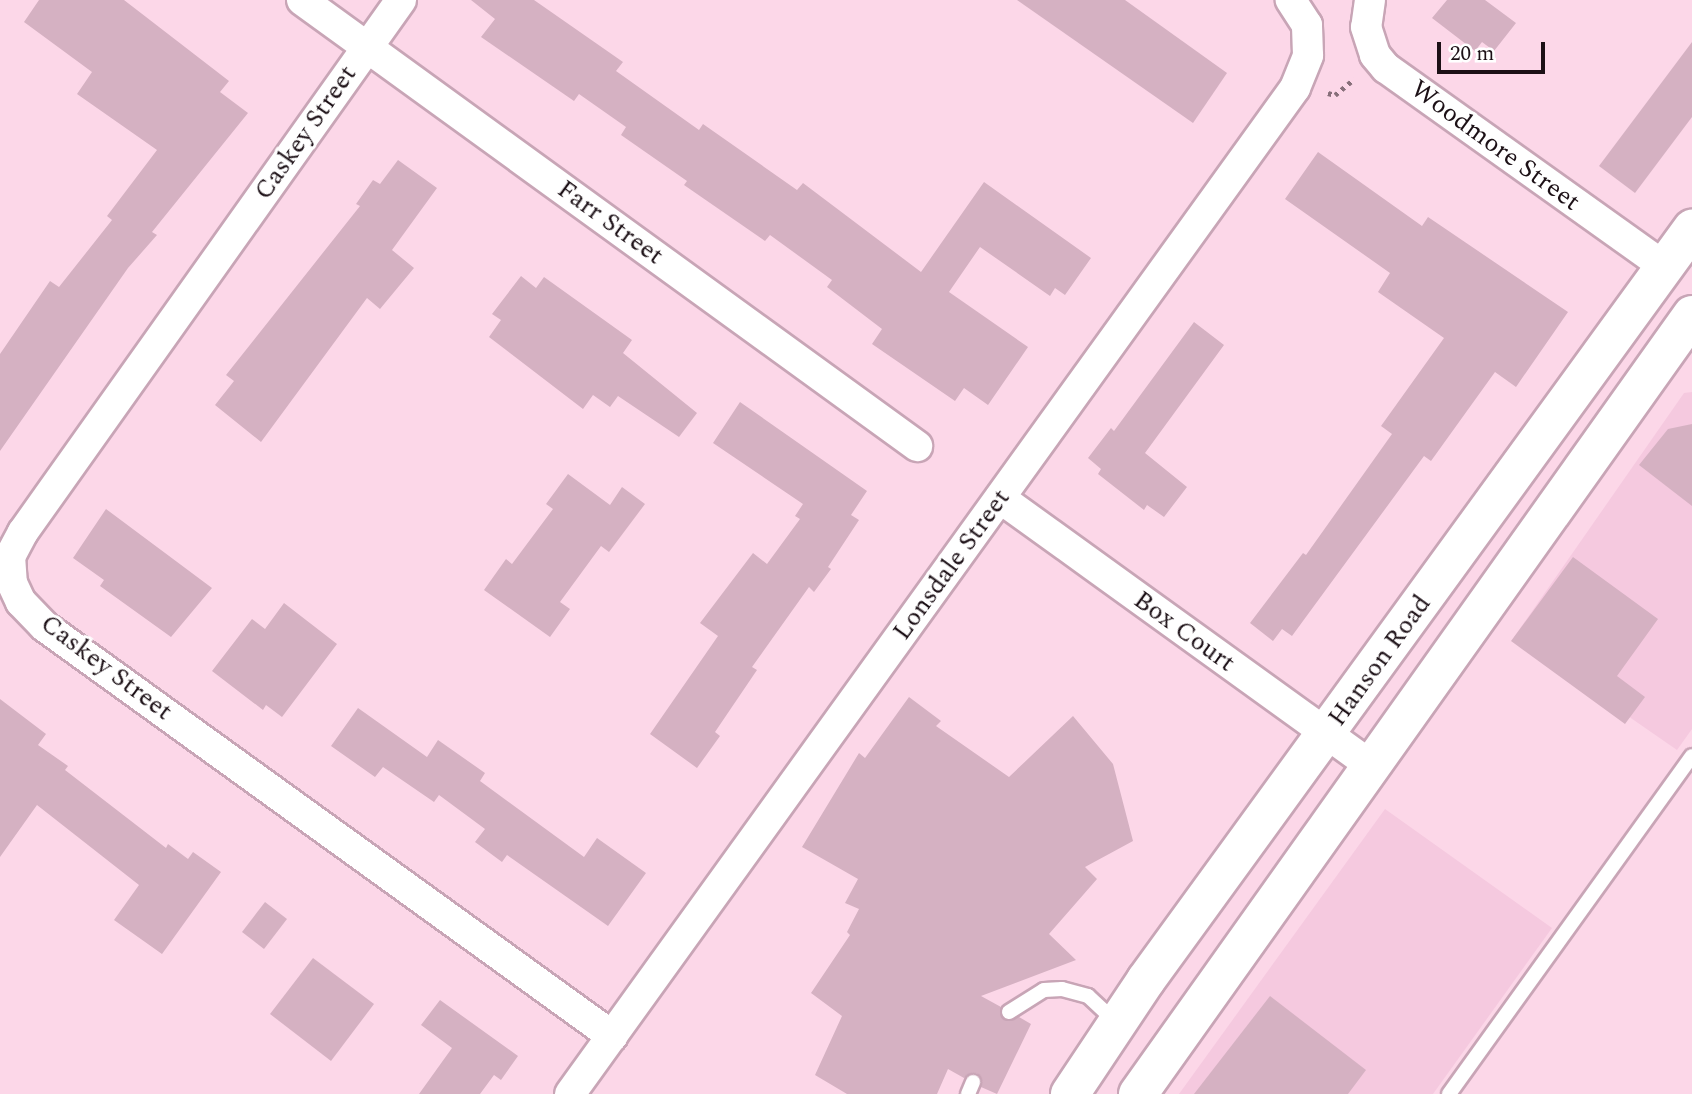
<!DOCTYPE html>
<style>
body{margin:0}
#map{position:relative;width:1692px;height:1094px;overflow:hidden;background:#fcd7e8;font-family:Spectral,serif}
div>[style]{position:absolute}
.built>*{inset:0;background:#f5c9df}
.building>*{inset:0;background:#d5b1c2}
.path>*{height:4.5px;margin-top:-2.25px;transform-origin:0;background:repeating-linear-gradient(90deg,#876f7a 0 3.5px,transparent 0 8.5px)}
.roads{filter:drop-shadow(2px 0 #c8a5b6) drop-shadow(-2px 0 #c8a5b6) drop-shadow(0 2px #c8a5b6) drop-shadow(0 -2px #c8a5b6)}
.lane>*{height:14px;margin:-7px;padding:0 7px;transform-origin:7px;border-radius:7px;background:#fff}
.street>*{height:30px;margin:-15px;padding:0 15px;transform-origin:15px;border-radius:15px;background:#fff}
.secondary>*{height:38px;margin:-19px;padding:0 19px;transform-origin:19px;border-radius:19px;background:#fff}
span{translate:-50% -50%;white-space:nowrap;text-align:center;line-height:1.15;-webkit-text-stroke:6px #fff;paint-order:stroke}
.street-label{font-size:26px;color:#1c1016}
.scale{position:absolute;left:1437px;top:42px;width:108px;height:32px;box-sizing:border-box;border:4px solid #1c1016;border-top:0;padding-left:9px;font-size:21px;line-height:24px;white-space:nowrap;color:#1c1016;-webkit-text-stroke:5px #fff;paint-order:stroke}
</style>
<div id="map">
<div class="built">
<i style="clip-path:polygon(1692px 392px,1692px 729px,1677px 750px,1514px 637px,1684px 393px)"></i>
<i style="clip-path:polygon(1385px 809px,1552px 928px,1433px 1094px,1179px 1094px)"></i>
</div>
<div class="building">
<i style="clip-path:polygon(39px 0,124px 0,229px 81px,220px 92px,248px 113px,152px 232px,157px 235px,128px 268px,0 451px,0 354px,50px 281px,59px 287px,112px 220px,107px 216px,157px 150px,77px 94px,92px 72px,24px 22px)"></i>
<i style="clip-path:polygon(471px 0,534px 0,623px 62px,616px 71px,699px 130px,703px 124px,797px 190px,803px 183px,921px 272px,984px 182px,1091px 258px,1065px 295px,1055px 288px,1050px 296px,980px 247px,949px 292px,1028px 347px,988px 405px,964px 388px,955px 401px,872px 344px,882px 329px,827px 287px,832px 280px,770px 235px,765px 241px,684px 185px,687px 181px,621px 135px,626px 127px,579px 94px,574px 101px,481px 37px,495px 19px)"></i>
<i style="clip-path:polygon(1017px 0,1125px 0,1227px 73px,1193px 123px)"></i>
<i style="clip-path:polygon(1447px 0,1485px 0,1516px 23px,1494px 51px,1482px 42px,1475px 51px,1432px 18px)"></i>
<i style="clip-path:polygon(1692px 42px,1692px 117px,1635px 193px,1599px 166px)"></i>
<i style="clip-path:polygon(1318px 152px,1422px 226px,1428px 217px,1568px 312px,1516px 387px,1495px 372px,1431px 461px,1424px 456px,1292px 636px,1282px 629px,1273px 641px,1250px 623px,1303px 553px,1306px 555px,1392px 434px,1381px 426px,1444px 338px,1378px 292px,1390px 273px,1285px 199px)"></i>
<i style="clip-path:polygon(398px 160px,437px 188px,392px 250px,414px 268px,380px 309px,367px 298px,261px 442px,215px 405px,234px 381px,226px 375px,360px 206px,356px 204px,373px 180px,380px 184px)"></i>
<i style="clip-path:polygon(521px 276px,536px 288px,544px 277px,632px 340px,623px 353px,697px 413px,679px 437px,618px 396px,610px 407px,593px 395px,583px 409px,489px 337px,501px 320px,492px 314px)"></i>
<i style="clip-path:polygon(1194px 322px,1224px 345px,1145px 453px,1187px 487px,1164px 517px,1147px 505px,1144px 510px,1098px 474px,1101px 469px,1088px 458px,1111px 428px,1114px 431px)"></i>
<i style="clip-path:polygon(740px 402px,867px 491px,851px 515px,859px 520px,828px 567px,831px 569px,814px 592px,809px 587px,752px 667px,757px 670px,715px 732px,720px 736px,697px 768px,650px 734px,718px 636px,700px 623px,753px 553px,767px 564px,800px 519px,795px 516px,803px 504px,713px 443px)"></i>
<i style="clip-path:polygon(1692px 424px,1692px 506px,1639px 465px,1668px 429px)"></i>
<i style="clip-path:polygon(568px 474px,610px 505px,622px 487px,645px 504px,609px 552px,601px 546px,560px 602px,570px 609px,550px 637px,484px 590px,506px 559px,512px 564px,553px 509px,546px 504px)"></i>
<i style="clip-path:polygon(106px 509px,212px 588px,171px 637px,100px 586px,104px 580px,73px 558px)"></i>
<i style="clip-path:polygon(1573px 557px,1658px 619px,1617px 676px,1645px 697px,1625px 724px,1511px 641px)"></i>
<i style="clip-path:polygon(284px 603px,337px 644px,282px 717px,266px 705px,263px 710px,212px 671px,252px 619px,265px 629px)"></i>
<i style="clip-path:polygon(909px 697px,941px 721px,936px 726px,1009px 777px,1073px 716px,1113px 764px,1133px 841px,1085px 867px,1097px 879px,1049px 934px,1076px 960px,981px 996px,1001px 1007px,1004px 1020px,1019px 1017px,1031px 1024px,997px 1094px,981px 1087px,977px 1073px,964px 1078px,948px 1069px,937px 1094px,847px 1094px,815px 1075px,842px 1016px,811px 993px,850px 935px,847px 932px,859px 909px,845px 903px,858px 879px,802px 847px,859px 753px,865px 758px)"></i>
<i style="clip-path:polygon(0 699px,46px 734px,38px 745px,68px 766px,65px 770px,166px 848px,168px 844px,188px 859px,193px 852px,221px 872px,162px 954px,114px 920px,139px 885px,37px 805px,0 857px)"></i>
<i style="clip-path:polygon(358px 708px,427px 757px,438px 740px,485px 773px,480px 781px,584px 857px,597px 838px,646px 873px,608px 926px,507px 855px,502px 862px,475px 842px,485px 829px,439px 795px,434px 802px,383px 767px,375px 777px,331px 746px)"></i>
<i style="clip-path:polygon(265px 902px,287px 919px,264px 949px,242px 932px)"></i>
<i style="clip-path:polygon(313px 958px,374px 1004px,331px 1061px,270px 1014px)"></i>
<i style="clip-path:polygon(1270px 996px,1366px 1070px,1348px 1094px,1194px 1094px)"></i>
<i style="clip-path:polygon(440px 1000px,518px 1056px,501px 1080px,494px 1075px,480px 1094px,419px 1094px,452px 1048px,421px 1025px)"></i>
</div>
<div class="path">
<i style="left:1328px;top:93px;width:7px;rotate:16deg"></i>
<i style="left:1335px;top:95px;width:25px;rotate:-40deg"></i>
</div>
<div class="roads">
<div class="lane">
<i style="left:1009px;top:1012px;width:41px;rotate:-32.2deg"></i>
<i style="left:1044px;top:990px;width:18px;rotate:-3deg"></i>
<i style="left:1062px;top:989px;width:27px;rotate:15deg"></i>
<i style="left:1088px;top:996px;width:38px;rotate:43deg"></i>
<i style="left:968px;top:1094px;width:13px;rotate:-67deg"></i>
<i style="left:1449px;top:1094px;width:416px;rotate:-54.3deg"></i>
</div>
<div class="street">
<i style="left:302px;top:0;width:760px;rotate:35.95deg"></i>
<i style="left:401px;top:0;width:653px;rotate:125.39deg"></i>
<i style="left:23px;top:532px;width:27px;rotate:118deg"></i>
<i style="left:10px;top:556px;width:27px;rotate:86deg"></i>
<i style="left:12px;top:583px;width:21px;rotate:65deg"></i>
<i style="left:21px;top:602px;width:33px;rotate:46deg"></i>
<i style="left:44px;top:626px;width:701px;rotate:35.82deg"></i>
<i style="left:1370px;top:0;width:27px;rotate:98deg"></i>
<i style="left:1366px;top:27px;width:29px;rotate:72deg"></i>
<i style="left:1375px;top:55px;width:17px;rotate:50deg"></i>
<i style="left:1386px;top:68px;width:343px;rotate:35.5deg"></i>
<i style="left:1000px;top:498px;width:456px;rotate:35.8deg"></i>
<i style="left:570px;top:1094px;width:1240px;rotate:-54.22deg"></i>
<i style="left:1295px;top:88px;width:35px;rotate:-68deg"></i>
<i style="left:1308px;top:55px;width:30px;rotate:-92deg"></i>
<i style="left:1307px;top:25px;width:30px;rotate:-123deg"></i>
</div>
<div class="secondary">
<i style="left:1070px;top:1094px;width:137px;rotate:-56.3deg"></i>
<i style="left:1146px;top:980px;width:929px;rotate:-53.98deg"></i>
<i style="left:1138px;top:1094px;width:956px;rotate:-54.58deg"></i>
</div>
</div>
<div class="street-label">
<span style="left:306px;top:133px;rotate:-55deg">Caskey Street</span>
<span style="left:1495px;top:146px;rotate:36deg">Woodmore Street</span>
<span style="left:610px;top:223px;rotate:36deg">Farr Street</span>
<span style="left:952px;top:565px;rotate:-54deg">Lonsdale Street</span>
<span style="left:1184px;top:632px;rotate:36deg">Box Court</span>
<span style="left:1380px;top:661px;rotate:-54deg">Hanson Road</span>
<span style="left:106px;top:668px;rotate:37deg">Caskey Street</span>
</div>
<div class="scale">20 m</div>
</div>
